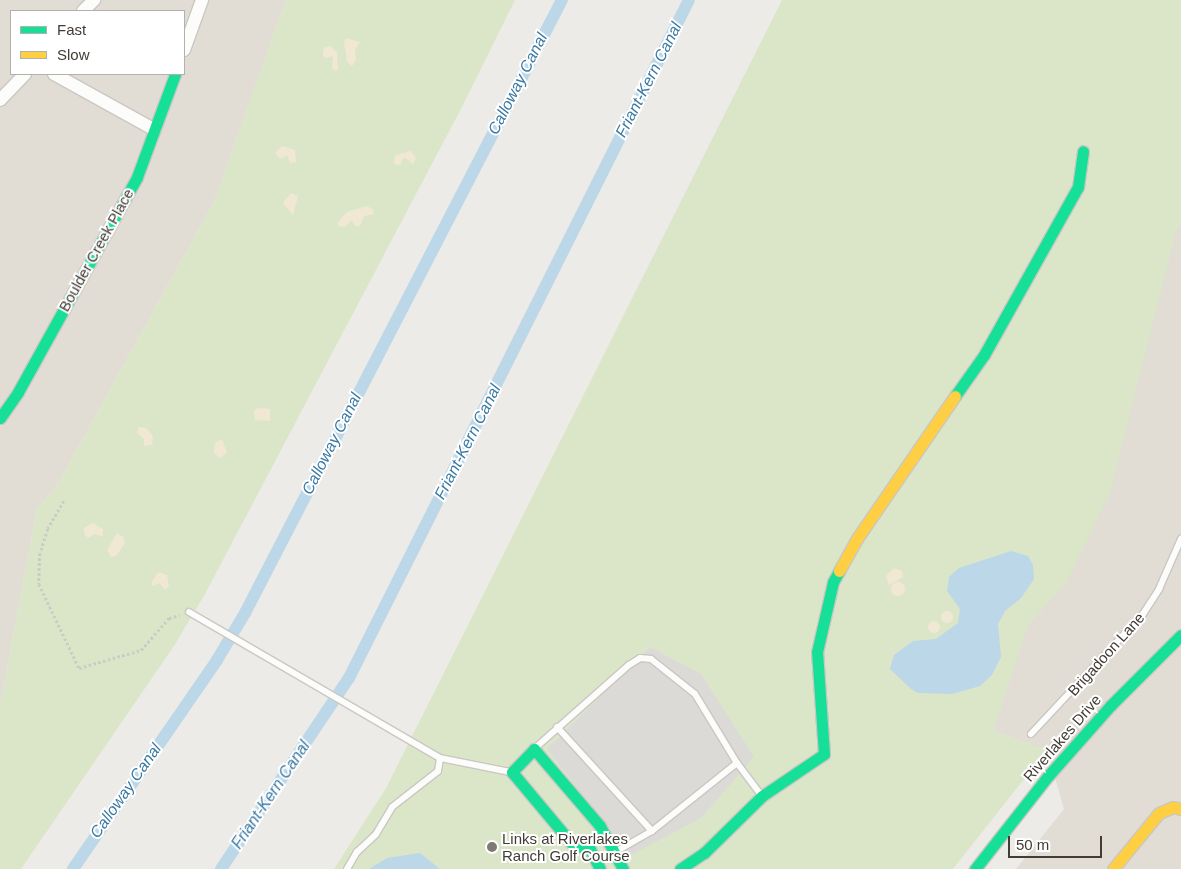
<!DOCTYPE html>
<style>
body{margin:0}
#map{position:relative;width:1181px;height:869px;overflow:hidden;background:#edebe7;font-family:Helvetica,sans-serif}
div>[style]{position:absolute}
.residential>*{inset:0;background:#e1ddd5}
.green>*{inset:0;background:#dbe6c9}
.sand>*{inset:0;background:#f0e8d3}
.round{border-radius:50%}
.parking>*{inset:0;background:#dcdad7}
.water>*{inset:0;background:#bbd7e8}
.canal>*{height:12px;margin:-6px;padding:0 6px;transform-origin:6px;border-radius:6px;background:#bbd7e8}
.path>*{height:2.5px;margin-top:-1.25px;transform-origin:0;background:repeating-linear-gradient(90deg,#cccac6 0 2.5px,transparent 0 5px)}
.roads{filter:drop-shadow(1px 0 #cac7c3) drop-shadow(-1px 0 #cac7c3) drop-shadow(0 1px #cac7c3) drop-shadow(0 -1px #cac7c3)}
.lane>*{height:6px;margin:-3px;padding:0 3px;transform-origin:3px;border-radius:3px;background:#fcfcfb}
.street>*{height:12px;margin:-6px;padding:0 6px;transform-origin:6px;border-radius:6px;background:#fcfcfb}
.fast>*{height:11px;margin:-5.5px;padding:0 5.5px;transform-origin:5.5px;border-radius:5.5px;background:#16e098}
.slow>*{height:11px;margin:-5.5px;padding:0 5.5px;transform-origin:5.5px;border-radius:5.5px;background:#ffcf43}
.dots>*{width:14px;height:14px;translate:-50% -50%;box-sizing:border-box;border:2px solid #fff;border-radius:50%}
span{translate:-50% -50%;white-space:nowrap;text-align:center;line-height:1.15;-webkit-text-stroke:4px #fff;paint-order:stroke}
.street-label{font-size:15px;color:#423c35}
.poi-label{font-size:15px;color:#423c35}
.left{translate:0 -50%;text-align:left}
.water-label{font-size:16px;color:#3979a3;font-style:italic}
.legend{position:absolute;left:10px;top:10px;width:175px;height:65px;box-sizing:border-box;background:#fff;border:1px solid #b3b1ae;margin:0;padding:6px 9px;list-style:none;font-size:15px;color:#423c35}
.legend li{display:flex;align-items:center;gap:10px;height:25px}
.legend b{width:25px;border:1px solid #b3b1ae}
.scale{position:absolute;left:1008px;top:836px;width:94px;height:22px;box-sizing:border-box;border:2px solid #423c35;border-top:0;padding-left:6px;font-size:15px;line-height:18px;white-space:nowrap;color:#423c35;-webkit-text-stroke:4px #fff;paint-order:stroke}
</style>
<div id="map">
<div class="residential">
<i style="clip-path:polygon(evenodd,0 0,286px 0,214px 202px,55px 489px,37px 508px,0 706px,0 0,11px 11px,184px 11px,184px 74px,11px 74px,11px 11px)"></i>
<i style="clip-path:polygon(1181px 223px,1181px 869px,1016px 869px,1064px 809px,1047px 750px,993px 731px,1027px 625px,1177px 227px)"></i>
</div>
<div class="green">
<i style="clip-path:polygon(286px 0,515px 0,462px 107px,205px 594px,174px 646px,21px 869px,0 869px,0 706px,37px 508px,55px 489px,214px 202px)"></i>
<i style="clip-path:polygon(782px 0,1181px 0,1181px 223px,1177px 227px,1110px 493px,1066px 583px,1028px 625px,993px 731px,1047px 750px,953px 869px,334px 869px,386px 788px)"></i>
</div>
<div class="sand">
<i style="clip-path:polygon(347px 38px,360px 42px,355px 50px,356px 60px,352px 66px,347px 62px,344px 41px)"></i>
<i style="clip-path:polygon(330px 46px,337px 52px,338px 71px,332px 69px,333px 56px,325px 58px,323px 55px,324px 48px)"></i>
<i style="clip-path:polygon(282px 146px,295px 150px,296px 162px,290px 163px,287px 155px,281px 159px,277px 156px,276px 152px)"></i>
<i style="clip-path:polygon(411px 151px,416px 158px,413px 164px,404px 157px,400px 165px,394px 164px,395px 155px)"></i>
<i style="clip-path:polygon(291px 193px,298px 196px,293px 215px,283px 203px)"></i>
<i style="clip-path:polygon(367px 206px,373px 209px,374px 214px,364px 216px,360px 226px,355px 226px,352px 220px,345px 227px,338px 226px,338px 222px,347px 212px)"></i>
<i style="clip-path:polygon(257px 408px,270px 409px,270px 421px,255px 420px,254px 412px)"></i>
<i style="clip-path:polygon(139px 427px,146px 428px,153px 436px,152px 445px,144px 446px,144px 439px,137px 433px)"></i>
<i style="clip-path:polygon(222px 439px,227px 453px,220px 458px,214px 453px,215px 443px)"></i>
<i style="clip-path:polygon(93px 523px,103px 529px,103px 537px,95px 534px,88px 538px,84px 534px,84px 528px)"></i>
<i style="clip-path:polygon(117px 533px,123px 537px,125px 543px,116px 556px,111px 557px,107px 550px)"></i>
<i style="clip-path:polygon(894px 568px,902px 571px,903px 577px,889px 585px,886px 576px)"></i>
<i style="clip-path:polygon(158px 572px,167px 575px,169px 586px,165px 590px,159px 583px,153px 586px,151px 584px)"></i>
<i class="round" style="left:891px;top:582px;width:14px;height:14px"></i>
<i class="round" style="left:941px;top:611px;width:12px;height:12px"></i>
<i class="round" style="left:928px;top:621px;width:12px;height:12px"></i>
</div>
<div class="parking">
<i style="clip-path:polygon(650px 647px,701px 674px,754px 757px,701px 818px,629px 856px,547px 749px)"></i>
</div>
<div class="water">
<i style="clip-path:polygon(1011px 551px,1028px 556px,1033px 565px,1034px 579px,1021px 598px,1005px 611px,998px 624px,1001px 657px,992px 675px,980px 686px,952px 694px,918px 693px,911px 689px,890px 669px,894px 655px,913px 641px,936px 639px,958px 623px,960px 609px,947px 591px,949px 577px,959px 568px)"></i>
<i style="clip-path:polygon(420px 853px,440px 869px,369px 869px,387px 858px)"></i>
</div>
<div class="canal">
<i style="left:73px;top:869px;width:254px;rotate:-55.4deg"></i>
<i style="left:217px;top:660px;width:55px;rotate:-59.2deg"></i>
<i style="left:245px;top:613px;width:690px;rotate:-62.66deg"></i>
<i style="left:221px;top:869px;width:230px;rotate:-56.2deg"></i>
<i style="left:349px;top:678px;width:758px;rotate:-63.37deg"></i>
</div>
<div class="path">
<i style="left:64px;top:501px;width:32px;rotate:120deg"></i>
<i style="left:48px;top:529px;width:25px;rotate:108deg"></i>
<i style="left:40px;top:553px;width:31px;rotate:92deg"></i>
<i style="left:39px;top:584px;width:93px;rotate:64.5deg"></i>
<i style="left:79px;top:668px;width:65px;rotate:-16.2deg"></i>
<i style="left:141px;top:650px;width:43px;rotate:-48.8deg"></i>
<i style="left:169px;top:618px;width:11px;rotate:-15deg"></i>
</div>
<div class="roads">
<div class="lane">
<i style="left:189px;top:612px;width:290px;rotate:30.2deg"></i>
<i style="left:440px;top:758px;width:71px;rotate:11.3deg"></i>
<i style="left:557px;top:727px;width:141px;rotate:47.6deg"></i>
<i style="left:1031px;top:734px;width:164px;rotate:-47deg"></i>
<i style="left:1143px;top:614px;width:30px;rotate:-57deg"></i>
<i style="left:1159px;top:589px;width:55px;rotate:-66.3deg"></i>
<i style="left:534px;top:749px;width:127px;rotate:-41.5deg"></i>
<i style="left:629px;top:665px;width:13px;rotate:-32deg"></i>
<i style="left:640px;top:658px;width:11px;rotate:5deg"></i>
<i style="left:651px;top:659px;width:56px;rotate:38.5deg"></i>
<i style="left:695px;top:694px;width:81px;rotate:58.7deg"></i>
<i style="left:737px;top:763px;width:40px;rotate:53deg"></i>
<i style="left:615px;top:852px;width:43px;rotate:-29.6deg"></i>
<i style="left:652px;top:831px;width:109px;rotate:-38.7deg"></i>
<i style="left:347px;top:869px;width:20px;rotate:-60deg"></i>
<i style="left:357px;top:852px;width:26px;rotate:-43deg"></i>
<i style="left:376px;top:834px;width:31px;rotate:-59deg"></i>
<i style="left:392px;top:807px;width:58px;rotate:-38deg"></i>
<i style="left:438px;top:771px;width:13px;rotate:-81deg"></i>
</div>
<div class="street">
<i style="left:83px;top:11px;width:16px;rotate:-45deg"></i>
<i style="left:184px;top:50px;width:53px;rotate:-70.2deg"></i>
<i style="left:54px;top:74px;width:115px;rotate:29deg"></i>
<i style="left:0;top:100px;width:36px;rotate:-46deg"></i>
</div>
<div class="fast">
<i style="left:955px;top:396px;width:50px;rotate:-54.7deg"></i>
<i style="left:984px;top:355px;width:193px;rotate:-60.8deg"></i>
<i style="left:1078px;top:187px;width:36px;rotate:-82deg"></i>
<i style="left:0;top:418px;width:32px;rotate:-55deg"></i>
<i style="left:18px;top:392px;width:246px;rotate:-61deg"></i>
<i style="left:137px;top:177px;width:110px;rotate:-69.7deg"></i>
<i style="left:600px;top:869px;width:22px;rotate:-117deg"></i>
<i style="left:590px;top:849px;width:17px;rotate:-167deg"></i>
<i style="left:573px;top:845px;width:95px;rotate:-129.9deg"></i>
<i style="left:512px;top:772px;width:32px;rotate:-46deg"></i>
<i style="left:534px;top:749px;width:101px;rotate:49.4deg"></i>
<i style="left:600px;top:826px;width:49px;rotate:61.9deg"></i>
<i style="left:680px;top:869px;width:29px;rotate:-34deg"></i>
<i style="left:704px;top:853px;width:81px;rotate:-44.5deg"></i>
<i style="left:762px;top:796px;width:75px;rotate:-34.1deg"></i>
<i style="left:824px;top:754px;width:102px;rotate:-93.9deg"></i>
<i style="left:817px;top:652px;width:72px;rotate:-77.1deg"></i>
<i style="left:833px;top:582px;width:13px;rotate:-61deg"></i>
<i style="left:975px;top:869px;width:118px;rotate:-51.9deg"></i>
<i style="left:1048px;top:776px;width:95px;rotate:-48.4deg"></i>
<i style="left:1111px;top:705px;width:99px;rotate:-45deg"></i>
</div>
<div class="slow">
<i style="left:839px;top:571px;width:39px;rotate:-61deg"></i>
<i style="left:858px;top:537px;width:171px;rotate:-55.5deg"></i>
<i style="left:1113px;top:869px;width:72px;rotate:-50.6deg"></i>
<i style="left:1159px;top:813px;width:15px;rotate:-23deg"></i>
<i style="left:1173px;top:807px;width:8px;rotate:14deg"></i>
</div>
</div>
<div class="dots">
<i style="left:492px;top:847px;background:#7e7973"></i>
</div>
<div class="street-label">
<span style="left:96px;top:250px;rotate:-61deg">Boulder Creek Place</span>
<span style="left:1106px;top:654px;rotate:-48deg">Brigadoon Lane</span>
<span style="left:1062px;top:738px;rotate:-49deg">Riverlakes Drive</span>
</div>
<div class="poi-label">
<span class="left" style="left:502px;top:847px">Links at Riverlakes<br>Ranch Golf Course</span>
</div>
<div class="water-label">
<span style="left:649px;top:80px;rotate:-63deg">Friant-Kern Canal</span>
<span style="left:518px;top:84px;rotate:-63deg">Calloway Canal</span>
<span style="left:468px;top:442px;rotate:-63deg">Friant-Kern Canal</span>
<span style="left:332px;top:444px;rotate:-63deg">Calloway Canal</span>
<span style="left:126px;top:791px;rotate:-55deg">Calloway Canal</span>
<span style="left:271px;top:795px;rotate:-56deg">Friant-Kern Canal</span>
</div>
<ul class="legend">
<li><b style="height:6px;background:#16e098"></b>Fast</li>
<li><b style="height:6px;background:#ffcf43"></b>Slow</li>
</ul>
<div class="scale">50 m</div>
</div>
